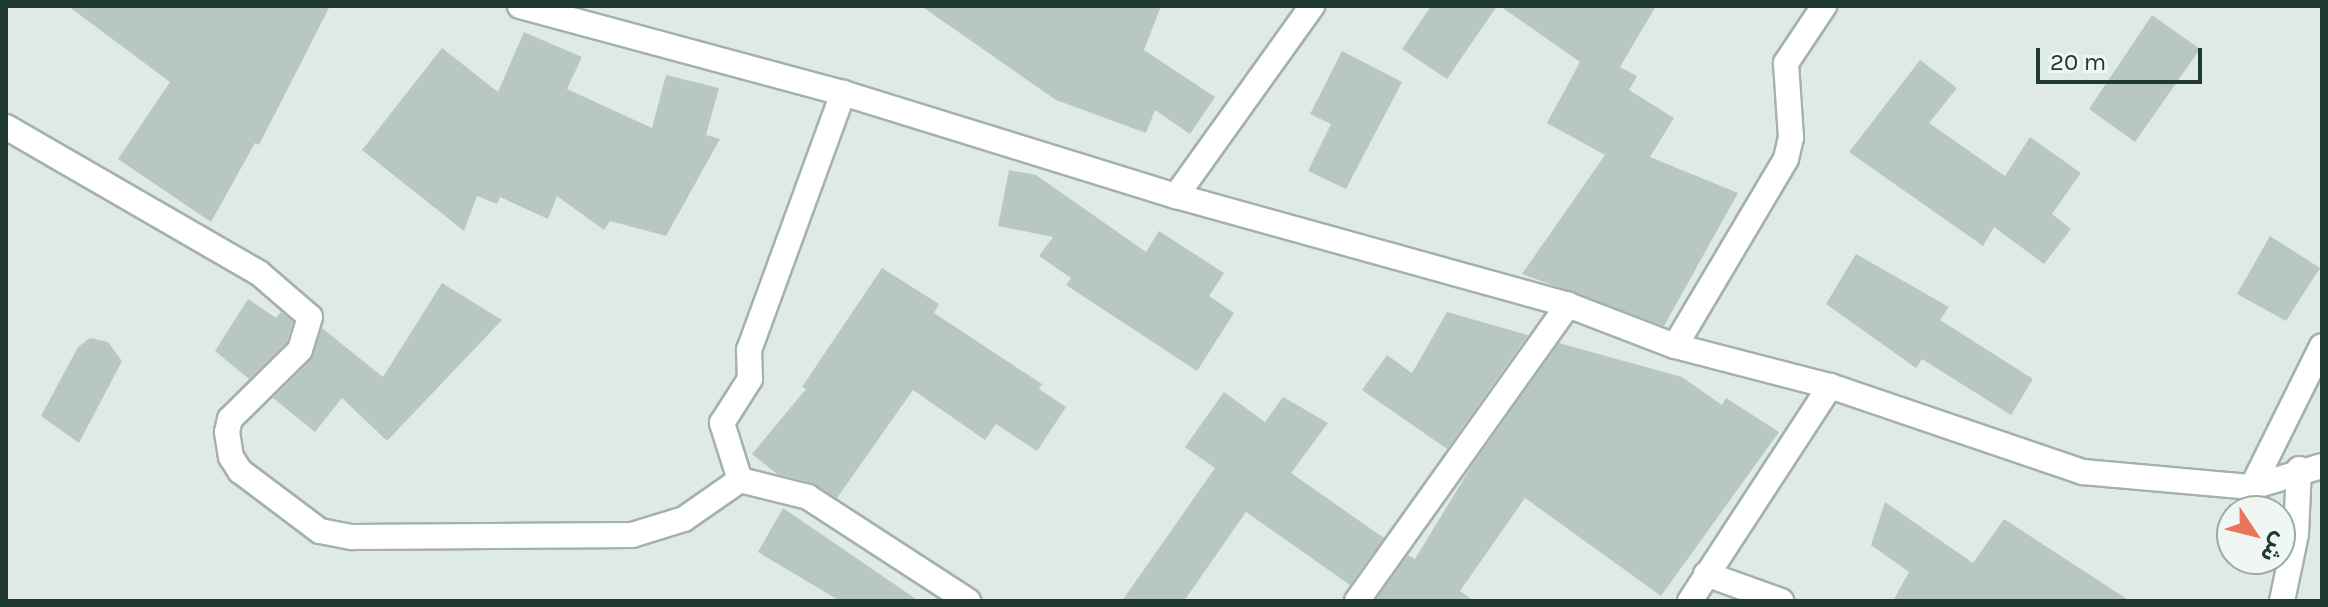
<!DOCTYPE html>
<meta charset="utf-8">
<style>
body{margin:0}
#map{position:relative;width:2328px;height:607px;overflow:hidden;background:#e0eae5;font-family:Karla,"Noto Sans Arabic",sans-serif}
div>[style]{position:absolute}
.building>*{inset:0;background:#b8c8c0}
.roads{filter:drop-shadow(2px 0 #a3b2ab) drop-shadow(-2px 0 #a3b2ab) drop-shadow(0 2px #a3b2ab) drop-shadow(0 -2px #a3b2ab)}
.minor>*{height:24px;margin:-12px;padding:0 12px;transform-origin:12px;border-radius:12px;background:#fff}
span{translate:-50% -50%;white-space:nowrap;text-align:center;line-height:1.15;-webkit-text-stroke:8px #f0f7f3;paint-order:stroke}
.frame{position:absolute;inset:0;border:8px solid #213a31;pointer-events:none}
.north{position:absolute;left:2216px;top:495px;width:80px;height:80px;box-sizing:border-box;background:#f0f7f3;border:2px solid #9daba5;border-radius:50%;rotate:125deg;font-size:22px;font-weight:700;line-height:32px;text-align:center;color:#213a31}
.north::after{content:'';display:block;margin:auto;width:28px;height:36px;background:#ec735c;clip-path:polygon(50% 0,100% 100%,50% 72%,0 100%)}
.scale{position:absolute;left:2036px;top:48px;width:166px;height:36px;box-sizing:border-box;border:4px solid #213a31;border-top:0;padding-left:10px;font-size:24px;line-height:28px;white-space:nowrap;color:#213a31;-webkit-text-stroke:6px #f0f7f3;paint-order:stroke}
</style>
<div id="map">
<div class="building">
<i style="clip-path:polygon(68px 6px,330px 6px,259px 145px,255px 143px,211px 222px,118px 159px,170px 82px)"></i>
<i style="clip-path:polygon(921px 6px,1161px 6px,1144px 50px,1215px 97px,1190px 134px,1155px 110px,1146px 133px,1056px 100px)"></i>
<i style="clip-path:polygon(1431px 6px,1497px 6px,1447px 79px,1402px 49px)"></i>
<i style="clip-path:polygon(1500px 6px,1656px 6px,1620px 67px,1637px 76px,1629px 90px,1674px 118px,1650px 157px,1738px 193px,1664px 326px,1522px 274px,1605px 155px,1547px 123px,1580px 62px)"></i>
<i style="clip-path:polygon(2152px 15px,2200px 49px,2135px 142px,2089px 109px)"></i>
<i style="clip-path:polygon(524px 32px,582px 57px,567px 89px,652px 128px,666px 75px,719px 88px,706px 135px,720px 139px,666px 236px,610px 221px,604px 230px,557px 196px,548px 219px,500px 197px,497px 204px,477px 196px,464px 231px,362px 150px,442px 48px,498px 92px)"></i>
<i style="clip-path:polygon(1342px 51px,1402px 82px,1346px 189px,1308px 171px,1331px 124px,1310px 114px)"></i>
<i style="clip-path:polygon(1920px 60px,1957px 88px,1929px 123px,2005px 176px,2030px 137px,2081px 173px,2052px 214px,2071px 229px,2044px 264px,1994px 227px,1983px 246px,1849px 152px)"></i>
<i style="clip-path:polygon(1009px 170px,1036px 175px,1146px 252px,1159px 231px,1224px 273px,1209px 296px,1234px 313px,1197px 371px,1066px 285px,1071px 278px,1039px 256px,1053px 237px,998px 226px)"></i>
<i style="clip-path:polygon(2270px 236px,2320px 268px,2286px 321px,2237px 294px)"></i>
<i style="clip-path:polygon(1856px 254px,1949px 307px,1940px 320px,2033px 379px,2011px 415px,1922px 359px,1916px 368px,1826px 304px)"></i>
<i style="clip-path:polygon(882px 268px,939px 304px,934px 313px,1042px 384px,1039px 389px,1066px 407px,1037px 451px,996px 424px,985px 440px,913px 390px,837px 498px,812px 483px,777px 474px,752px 454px,806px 389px,802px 387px)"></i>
<i style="clip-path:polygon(442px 283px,502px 320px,387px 441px,342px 398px,315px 432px,273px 398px,311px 360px,322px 328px,383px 377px)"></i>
<i style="clip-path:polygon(248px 299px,276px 318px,281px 312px,293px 322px,287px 342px,249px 379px,215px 351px)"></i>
<i style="clip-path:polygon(1447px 312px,1528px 335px,1447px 449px,1362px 390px,1387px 355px,1412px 373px)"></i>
<i style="clip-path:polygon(90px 338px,108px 342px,122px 361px,79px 443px,41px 416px,78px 347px)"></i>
<i style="clip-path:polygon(1559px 343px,1682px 377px,1722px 405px,1726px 398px,1779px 432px,1661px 596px,1525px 498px,1460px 591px,1474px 601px,1375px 601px,1408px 555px,1415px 559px,1471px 467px)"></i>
<i style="clip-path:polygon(1224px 392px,1265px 422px,1283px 397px,1328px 423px,1291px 473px,1384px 538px,1350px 585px,1246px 512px,1184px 601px,1122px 601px,1215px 468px,1185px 447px)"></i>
<i style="clip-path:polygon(1885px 502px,1973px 563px,2004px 519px,2130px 601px,1893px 601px,1909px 572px,1871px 545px)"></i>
<i style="clip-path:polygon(783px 508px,919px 601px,840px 601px,758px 552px)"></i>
</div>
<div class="roads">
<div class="minor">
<i style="left:520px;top:6px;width:335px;rotate:15.1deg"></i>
<i style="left:843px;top:93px;width:349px;rotate:17.2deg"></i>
<i style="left:1176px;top:196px;width:407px;rotate:15.5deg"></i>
<i style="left:1568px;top:305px;width:115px;rotate:21deg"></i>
<i style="left:1675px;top:346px;width:160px;rotate:14.5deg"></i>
<i style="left:1830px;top:386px;width:267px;rotate:18.8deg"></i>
<i style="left:2083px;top:472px;width:170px;rotate:5.1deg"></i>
<i style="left:2252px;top:487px;width:73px;rotate:-16.7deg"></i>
<i style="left:6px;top:127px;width:292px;rotate:30deg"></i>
<i style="left:259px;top:273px;width:67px;rotate:40.8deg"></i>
<i style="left:310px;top:317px;width:34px;rotate:107deg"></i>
<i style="left:300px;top:350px;width:98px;rotate:135.4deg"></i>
<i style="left:230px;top:419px;width:13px;rotate:103deg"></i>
<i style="left:227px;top:432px;width:25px;rotate:81deg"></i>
<i style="left:231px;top:457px;width:17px;rotate:57deg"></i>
<i style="left:240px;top:471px;width:100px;rotate:36.9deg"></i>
<i style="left:320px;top:531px;width:33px;rotate:11deg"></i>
<i style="left:352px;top:537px;width:280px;rotate:-0.4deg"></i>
<i style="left:632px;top:535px;width:54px;rotate:-17.1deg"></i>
<i style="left:684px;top:519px;width:68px;rotate:-34.9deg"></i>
<i style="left:740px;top:480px;width:70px;rotate:14deg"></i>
<i style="left:808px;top:497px;width:191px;rotate:33deg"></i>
<i style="left:1176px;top:196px;width:234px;rotate:-54.4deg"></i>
<i style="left:1675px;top:346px;width:217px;rotate:-59.3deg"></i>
<i style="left:1786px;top:159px;width:22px;rotate:-77deg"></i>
<i style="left:1791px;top:138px;width:75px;rotate:-93.8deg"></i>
<i style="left:1786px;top:63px;width:69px;rotate:-56.3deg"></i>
<i style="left:740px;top:480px;width:60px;rotate:-107.5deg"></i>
<i style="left:722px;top:423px;width:52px;rotate:-57.5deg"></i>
<i style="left:750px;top:379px;width:29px;rotate:-92deg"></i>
<i style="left:749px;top:350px;width:274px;rotate:-69.9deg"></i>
<i style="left:2252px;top:487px;width:157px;rotate:-63.6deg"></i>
<i style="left:1706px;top:574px;width:80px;rotate:19.8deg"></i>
<i style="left:1357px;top:601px;width:364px;rotate:-54.5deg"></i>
<i style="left:1690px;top:601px;width:257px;rotate:-56.9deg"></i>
<i style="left:2282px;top:601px;width:68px;rotate:-78.2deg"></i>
<i style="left:2296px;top:534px;width:65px;rotate:-87.4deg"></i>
</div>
</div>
<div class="frame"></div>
<div class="north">ش</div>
<div class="scale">20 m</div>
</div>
